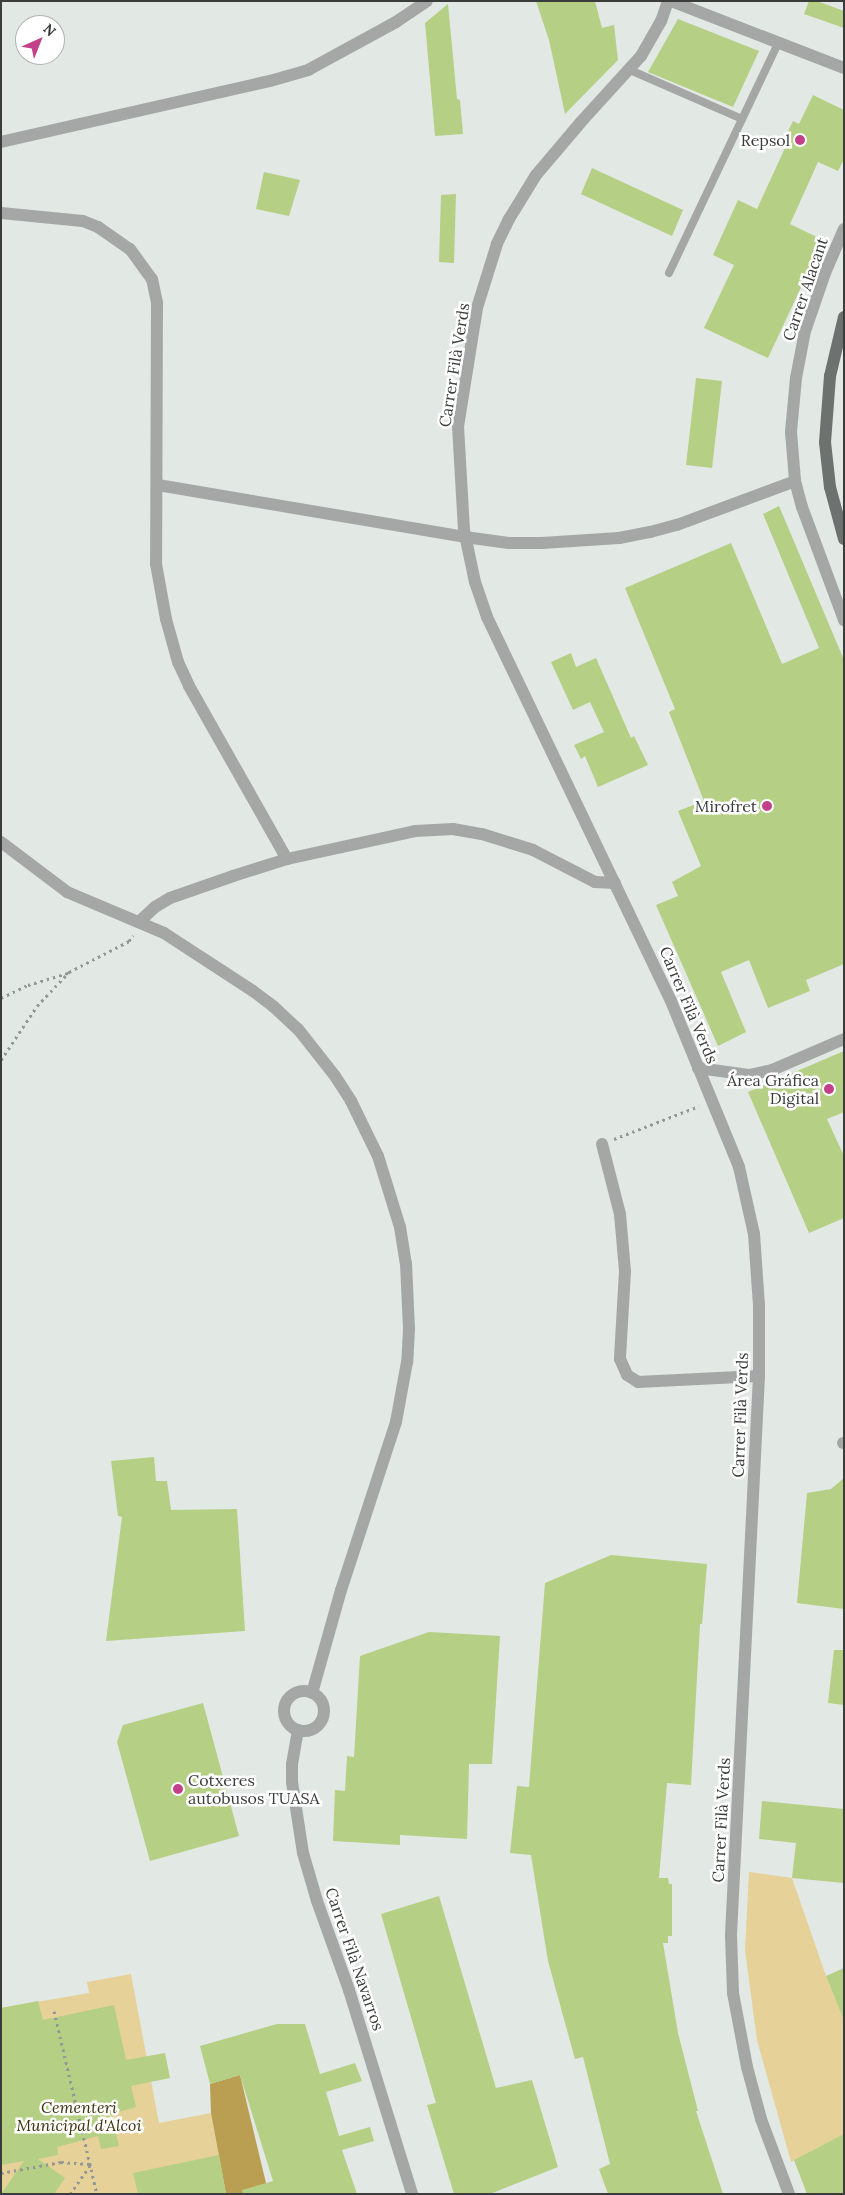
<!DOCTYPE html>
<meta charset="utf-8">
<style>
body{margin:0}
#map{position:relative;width:845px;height:2195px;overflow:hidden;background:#e2e8e4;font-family:Lora,serif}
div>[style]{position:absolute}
.green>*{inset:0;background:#e6d199}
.forest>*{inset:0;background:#ba9f52}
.building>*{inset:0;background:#b5cf84}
.path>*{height:3px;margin-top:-1.5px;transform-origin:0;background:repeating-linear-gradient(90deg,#949895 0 2.5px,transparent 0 6.5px)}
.service>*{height:8px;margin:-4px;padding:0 4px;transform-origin:4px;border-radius:4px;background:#a4a7a6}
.minor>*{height:12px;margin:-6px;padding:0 6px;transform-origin:6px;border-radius:6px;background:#a4a7a6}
.minor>.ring{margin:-6px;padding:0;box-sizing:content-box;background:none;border:12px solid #a4a7a6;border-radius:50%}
.primary>*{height:12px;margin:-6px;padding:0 6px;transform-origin:6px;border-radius:6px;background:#6d7271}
.dots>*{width:14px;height:14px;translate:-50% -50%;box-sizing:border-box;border:2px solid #fff;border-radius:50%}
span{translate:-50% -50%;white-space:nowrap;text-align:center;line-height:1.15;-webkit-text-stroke:5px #fff;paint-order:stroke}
.poi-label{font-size:16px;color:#3b3d3c}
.right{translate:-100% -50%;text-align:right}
.left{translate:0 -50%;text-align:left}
.street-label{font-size:16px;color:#3b3d3c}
.park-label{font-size:16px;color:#3c300d;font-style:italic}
.frame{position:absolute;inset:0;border:2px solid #3b3d3c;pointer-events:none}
.north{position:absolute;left:15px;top:15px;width:50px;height:50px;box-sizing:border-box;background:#fff;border:1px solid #b1b1b1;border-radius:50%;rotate:44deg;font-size:14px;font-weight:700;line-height:20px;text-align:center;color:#3b3d3c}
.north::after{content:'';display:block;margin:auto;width:18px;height:22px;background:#c24088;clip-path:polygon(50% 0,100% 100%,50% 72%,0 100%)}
</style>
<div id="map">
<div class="green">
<i style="clip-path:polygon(749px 1872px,792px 1878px,826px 1976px,844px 2020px,844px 2134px,791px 2162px,757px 2040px,745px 1950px)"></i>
<i style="clip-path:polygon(131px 1974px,159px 2123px,211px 2113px,226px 2194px,1px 2194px,1px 2008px,89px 1993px,87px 1982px)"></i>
</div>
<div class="forest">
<i style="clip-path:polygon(240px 2075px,266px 2183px,270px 2194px,226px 2194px,211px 2113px,210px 2084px)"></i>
</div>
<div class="building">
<i style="clip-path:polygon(536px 1px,595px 1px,602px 28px,614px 25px,618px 60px,565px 114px,549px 40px)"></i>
<i style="clip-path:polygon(809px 1px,817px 1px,844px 11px,844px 28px,804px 14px)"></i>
<i style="clip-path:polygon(448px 4px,457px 99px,460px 100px,463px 134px,435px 136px,425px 23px)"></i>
<i style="clip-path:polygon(678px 19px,759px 51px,733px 107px,648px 72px)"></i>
<i style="clip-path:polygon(813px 95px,844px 110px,844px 159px,838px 171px,818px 162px,790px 224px,823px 240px,768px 358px,704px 328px,734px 265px,713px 255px,738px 200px,757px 209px,785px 148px,781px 146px,793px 121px,799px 124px)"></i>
<i style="clip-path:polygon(592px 168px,683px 210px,672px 236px,581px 194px)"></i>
<i style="clip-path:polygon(264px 172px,300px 180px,289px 216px,256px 209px)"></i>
<i style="clip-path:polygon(456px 194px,454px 263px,439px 262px,441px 195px)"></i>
<i style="clip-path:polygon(696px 378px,722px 381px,712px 468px,686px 465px)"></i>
<i style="clip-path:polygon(779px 506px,844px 660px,844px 964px,806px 980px,810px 991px,768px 1008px,749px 960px,721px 972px,746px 1032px,718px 1046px,656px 905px,678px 896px,672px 882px,701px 866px,678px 811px,704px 801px,669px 712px,675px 709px,625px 588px,731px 543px,782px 664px,819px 648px,763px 514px)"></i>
<i style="clip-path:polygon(571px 653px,576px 667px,596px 658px,631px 738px,634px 736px,648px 765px,598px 787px,585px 756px,581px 759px,574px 745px,604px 732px,590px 702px,573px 710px,551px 662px)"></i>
<i style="clip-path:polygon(844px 1051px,844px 1112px,827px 1119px,844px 1156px,844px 1218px,809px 1233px,748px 1092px)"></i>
<i style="clip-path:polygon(154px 1457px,156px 1481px,167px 1481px,171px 1510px,237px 1509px,245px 1631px,106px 1641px,122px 1517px,118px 1516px,111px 1461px)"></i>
<i style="clip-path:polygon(844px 1478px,844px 1609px,797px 1603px,807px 1493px,831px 1489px)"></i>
<i style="clip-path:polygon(611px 1555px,707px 1564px,702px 1624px,700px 1624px,691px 1785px,667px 1783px,659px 1878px,668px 1878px,669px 1884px,672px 1884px,672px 1936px,668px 1936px,668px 1943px,663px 1943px,678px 2033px,698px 2111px,696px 2111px,723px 2194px,608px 2194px,599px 2169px,610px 2164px,583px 2057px,575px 2059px,548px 1961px,531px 1855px,510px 1853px,517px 1786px,529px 1787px,545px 1583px)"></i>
<i style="clip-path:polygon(429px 1632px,500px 1636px,492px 1764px,469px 1764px,467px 1839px,400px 1835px,400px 1845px,333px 1841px,335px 1790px,345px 1791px,347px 1756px,354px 1757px,360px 1656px)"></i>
<i style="clip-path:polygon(834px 1650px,844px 1650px,844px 1705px,828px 1703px)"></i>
<i style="clip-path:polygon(203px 1703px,239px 1836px,150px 1861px,117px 1742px,123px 1725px)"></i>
<i style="clip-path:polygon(762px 1801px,844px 1809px,844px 1883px,792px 1878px,796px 1843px,759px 1839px)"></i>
<i style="clip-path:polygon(439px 1896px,496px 2088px,532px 2080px,558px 2167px,490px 2194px,454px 2194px,427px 2105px,436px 2103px,381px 1914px)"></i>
<i style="clip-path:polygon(844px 1968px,844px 2018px,843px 2018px,826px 1976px)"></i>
<i style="clip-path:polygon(38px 2001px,43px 2020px,114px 2005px,126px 2060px,165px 2053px,170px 2078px,131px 2086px,136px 2107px,111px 2114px,119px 2146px,101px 2149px,98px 2136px,57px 2147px,58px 2155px,38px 2159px,65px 2178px,54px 2194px,1px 2194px,24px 2161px,1px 2165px,1px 2008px)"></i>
<i style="clip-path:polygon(277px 2024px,305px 2024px,320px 2074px,355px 2063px,362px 2081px,326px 2092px,339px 2136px,370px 2127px,374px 2141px,342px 2150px,357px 2194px,243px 2194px,242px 2190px,273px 2181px,240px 2075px,210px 2084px,200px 2046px)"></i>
<i style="clip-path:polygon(844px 2134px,844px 2194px,807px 2194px,794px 2160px)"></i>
<i style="clip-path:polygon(219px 2155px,226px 2194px,138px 2194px,133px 2173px)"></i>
</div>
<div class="path">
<i style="left:1px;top:998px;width:30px;rotate:-26deg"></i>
<i style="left:28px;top:985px;width:42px;rotate:-16.7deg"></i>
<i style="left:1px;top:1060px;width:65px;rotate:-56.3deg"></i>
<i style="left:37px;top:1006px;width:47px;rotate:-46.7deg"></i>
<i style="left:69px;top:972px;width:68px;rotate:-27.3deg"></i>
<i style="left:129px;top:941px;width:7px;rotate:-56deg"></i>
<i style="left:614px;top:1139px;width:91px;rotate:-21.2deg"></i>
<i style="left:54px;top:2011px;width:188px;rotate:76.8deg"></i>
<i style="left:1px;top:2173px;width:61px;rotate:-10.4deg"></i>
<i style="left:61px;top:2162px;width:29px;rotate:4deg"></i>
<i style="left:70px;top:2194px;width:35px;rotate:-55deg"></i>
</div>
<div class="service">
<i style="left:630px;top:70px;width:122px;rotate:23.6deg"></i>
<i style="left:669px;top:273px;width:255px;rotate:-64.6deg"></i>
</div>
<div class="minor">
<i style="left:668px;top:1px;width:21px;rotate:109deg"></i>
<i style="left:661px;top:21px;width:40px;rotate:119.7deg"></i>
<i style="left:641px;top:56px;width:89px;rotate:132.3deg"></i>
<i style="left:581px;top:122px;width:70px;rotate:130.3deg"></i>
<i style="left:536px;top:175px;width:52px;rotate:121.5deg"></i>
<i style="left:509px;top:219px;width:28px;rotate:116deg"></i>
<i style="left:497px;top:244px;width:67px;rotate:107.4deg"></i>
<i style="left:477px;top:308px;width:120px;rotate:99.1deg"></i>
<i style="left:458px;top:426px;width:104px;rotate:86.7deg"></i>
<i style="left:464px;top:530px;width:53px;rotate:78.1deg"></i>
<i style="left:475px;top:582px;width:37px;rotate:71deg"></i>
<i style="left:487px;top:617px;width:426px;rotate:64.4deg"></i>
<i style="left:671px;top:1001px;width:179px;rotate:67.7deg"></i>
<i style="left:739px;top:1167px;width:69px;rotate:77.4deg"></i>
<i style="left:754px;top:1234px;width:71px;rotate:86deg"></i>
<i style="left:759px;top:1305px;width:71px;rotate:90deg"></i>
<i style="left:759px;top:1376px;width:560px;rotate:92.87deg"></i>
<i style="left:731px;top:1935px;width:58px;rotate:88deg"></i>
<i style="left:733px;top:1993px;width:75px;rotate:79.3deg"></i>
<i style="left:747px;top:2067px;width:54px;rotate:74.9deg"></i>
<i style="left:761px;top:2119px;width:80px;rotate:69.5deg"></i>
<i style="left:671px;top:1px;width:186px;rotate:21.2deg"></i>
<i style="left:1px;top:142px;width:276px;rotate:-12.8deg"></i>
<i style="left:270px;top:81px;width:40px;rotate:-16deg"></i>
<i style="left:308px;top:70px;width:100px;rotate:-28.6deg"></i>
<i style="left:396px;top:22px;width:37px;rotate:-34deg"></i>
<i style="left:1px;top:213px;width:82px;rotate:5.6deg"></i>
<i style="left:83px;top:221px;width:16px;rotate:22deg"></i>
<i style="left:98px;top:227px;width:39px;rotate:35deg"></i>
<i style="left:130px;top:249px;width:37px;rotate:54deg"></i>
<i style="left:152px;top:279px;width:25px;rotate:78deg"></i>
<i style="left:157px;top:303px;width:261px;rotate:90.2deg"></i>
<i style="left:156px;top:564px;width:56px;rotate:79.7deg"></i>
<i style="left:166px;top:619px;width:45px;rotate:74.4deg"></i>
<i style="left:178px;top:662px;width:26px;rotate:65deg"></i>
<i style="left:189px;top:686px;width:199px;rotate:60.5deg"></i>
<i style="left:844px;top:229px;width:48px;rotate:113.4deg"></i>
<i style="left:825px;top:273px;width:61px;rotate:109deg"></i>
<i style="left:805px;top:331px;width:48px;rotate:100.8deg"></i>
<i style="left:796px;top:378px;width:54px;rotate:95.3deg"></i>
<i style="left:791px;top:432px;width:49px;rotate:85.3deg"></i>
<i style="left:795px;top:481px;width:27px;rotate:75deg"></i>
<i style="left:802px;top:507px;width:121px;rotate:69.6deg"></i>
<i style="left:158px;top:485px;width:311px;rotate:9.6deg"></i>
<i style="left:465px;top:537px;width:44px;rotate:7.8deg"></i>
<i style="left:509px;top:543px;width:33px"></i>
<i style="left:542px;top:543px;width:77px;rotate:-3.7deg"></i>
<i style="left:619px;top:538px;width:32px;rotate:-11deg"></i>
<i style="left:650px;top:532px;width:28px;rotate:-15deg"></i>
<i style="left:677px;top:525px;width:126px;rotate:-20.4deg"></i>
<i style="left:1px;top:842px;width:83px;rotate:37.1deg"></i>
<i style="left:67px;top:892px;width:105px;rotate:22.9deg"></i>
<i style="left:164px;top:933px;width:106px;rotate:33.1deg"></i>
<i style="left:253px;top:991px;width:26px;rotate:37deg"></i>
<i style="left:274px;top:1007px;width:33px;rotate:43deg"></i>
<i style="left:298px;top:1029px;width:60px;rotate:51.8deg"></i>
<i style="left:335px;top:1076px;width:30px;rotate:57deg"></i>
<i style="left:351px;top:1101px;width:61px;rotate:63.9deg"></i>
<i style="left:378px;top:1156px;width:74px;rotate:72.8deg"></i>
<i style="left:400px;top:1227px;width:36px;rotate:81deg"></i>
<i style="left:406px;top:1263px;width:66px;rotate:87.4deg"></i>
<i style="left:409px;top:1329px;width:33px;rotate:93deg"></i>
<i style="left:407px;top:1362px;width:61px;rotate:100.4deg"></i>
<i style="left:396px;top:1422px;width:177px;rotate:108.1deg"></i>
<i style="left:341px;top:1590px;width:107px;rotate:105.7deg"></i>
<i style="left:140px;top:921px;width:21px;rotate:-43deg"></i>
<i style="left:155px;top:907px;width:17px;rotate:-31deg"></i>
<i style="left:170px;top:898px;width:67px;rotate:-19.2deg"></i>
<i style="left:233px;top:876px;width:57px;rotate:-17.5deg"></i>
<i style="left:287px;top:859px;width:131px;rotate:-12.3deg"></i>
<i style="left:415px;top:831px;width:38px;rotate:-3deg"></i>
<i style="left:453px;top:829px;width:29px;rotate:10deg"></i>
<i style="left:482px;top:834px;width:53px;rotate:17.4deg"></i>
<i style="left:533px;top:850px;width:70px;rotate:27.3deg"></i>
<i style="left:595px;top:882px;width:20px;rotate:3deg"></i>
<i style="left:698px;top:1068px;width:51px;rotate:7.8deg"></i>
<i style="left:749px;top:1075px;width:24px;rotate:-12deg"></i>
<i style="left:772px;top:1070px;width:78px;rotate:-23.3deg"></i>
<i style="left:602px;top:1144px;width:72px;rotate:75.6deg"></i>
<i style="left:620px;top:1214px;width:57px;rotate:85deg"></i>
<i style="left:625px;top:1271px;width:88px;rotate:93.3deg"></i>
<i style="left:620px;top:1359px;width:17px;rotate:66deg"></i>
<i style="left:627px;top:1375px;width:13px;rotate:32deg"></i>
<i style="left:638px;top:1382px;width:121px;rotate:-2.8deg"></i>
<i style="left:843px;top:1443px;width:1px"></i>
<i class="ring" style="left:284px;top:1691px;width:28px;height:28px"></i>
<i style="left:298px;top:1730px;width:35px;rotate:100deg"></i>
<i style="left:292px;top:1764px;width:18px;rotate:90deg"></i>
<i style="left:292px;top:1782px;width:72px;rotate:81.2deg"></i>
<i style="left:303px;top:1853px;width:50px;rotate:73.7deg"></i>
<i style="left:317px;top:1901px;width:95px;rotate:70.2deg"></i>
<i style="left:349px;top:1990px;width:214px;rotate:72.8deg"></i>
</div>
<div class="primary">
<i style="left:844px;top:317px;width:61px;rotate:103.3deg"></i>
<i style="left:830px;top:376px;width:66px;rotate:94.3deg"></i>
<i style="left:825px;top:442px;width:45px;rotate:83.7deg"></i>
<i style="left:830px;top:487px;width:54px;rotate:74.9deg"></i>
</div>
<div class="dots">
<i style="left:800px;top:140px;background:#c24088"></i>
<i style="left:767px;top:806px;background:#c24088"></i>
<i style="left:829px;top:1089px;background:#c24088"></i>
<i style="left:178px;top:1789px;background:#c24088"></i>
</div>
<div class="poi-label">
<span class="right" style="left:790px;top:140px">Repsol</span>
<span class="right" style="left:757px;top:806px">Mirofret</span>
<span class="right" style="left:819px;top:1089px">Área Gráfica<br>Digital</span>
<span class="left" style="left:188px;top:1789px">Cotxeres<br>autobusos TUASA</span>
</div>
<div class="street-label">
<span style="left:805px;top:289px;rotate:-71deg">Carrer Alacant</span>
<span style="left:454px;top:365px;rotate:-81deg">Carrer Filà Verds</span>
<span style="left:689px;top:1005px;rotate:67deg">Carrer Filà Verds</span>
<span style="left:740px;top:1415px;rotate:-88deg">Carrer Filà Verds</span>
<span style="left:721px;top:1820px;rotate:-87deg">Carrer Filà Verds</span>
<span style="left:355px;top:1959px;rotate:71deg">Carrer Filà Navarros</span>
</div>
<div class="park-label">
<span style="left:79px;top:2116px">Cementeri<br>Municipal d'Alcoi</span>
</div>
<div class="frame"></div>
<div class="north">N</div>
</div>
